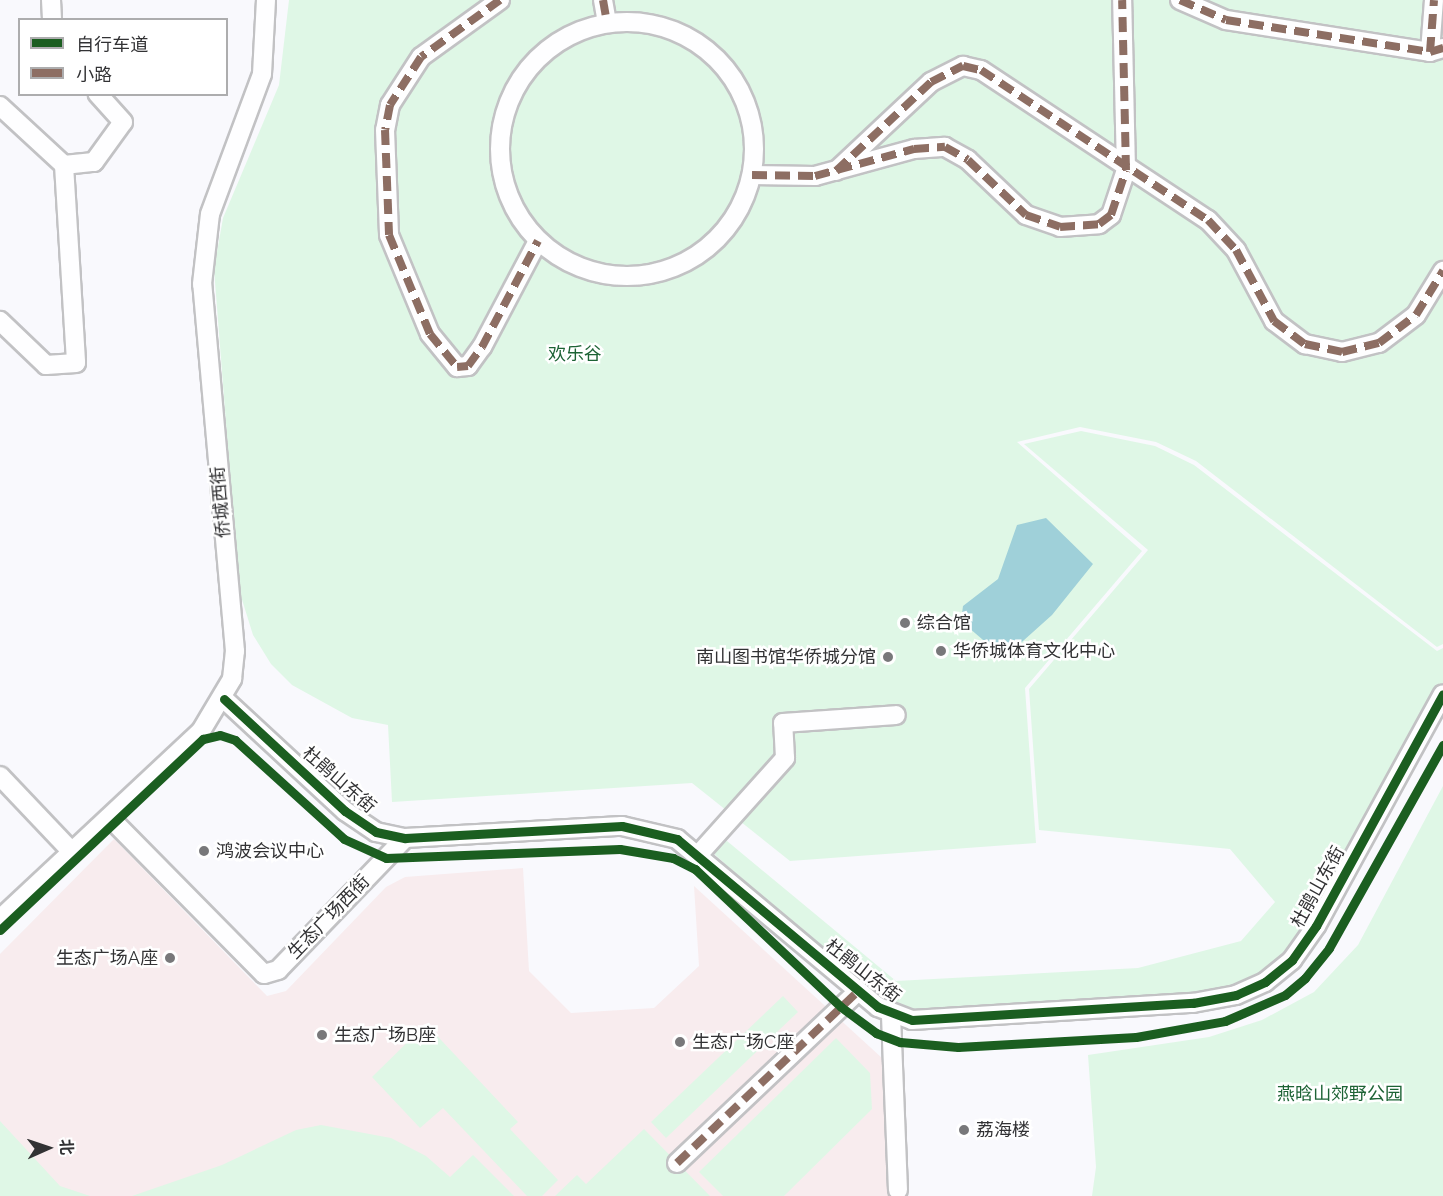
<!DOCTYPE html>
<meta charset="utf-8">
<style>
body{margin:0}
#map{position:relative;width:1443px;height:1196px;overflow:hidden;background:#f9f9fd;font-family:Raleway,"Noto Sans SC",sans-serif}
div>[style]{position:absolute}
.commercial>*{inset:0;background:#f8ecee}
.green>*{inset:0;background:#dff7e6}
.water>*{inset:0;background:#9fd0d9}
.roads{filter:drop-shadow(2px 0 #c2c2c4) drop-shadow(-2px 0 #c2c2c4) drop-shadow(0 2px #c2c2c4) drop-shadow(0 -2px #c2c2c4)}
.minor>*{height:18px;margin:-9px;padding:0 9px;transform-origin:9px;border-radius:9px;background:#fefeff}
.minor>.ring{margin:-9px;padding:0;box-sizing:content-box;background:none;border:18px solid #fefeff;border-radius:50%}
.quiet>*{height:8px;margin-top:-4px;transform-origin:0;background:repeating-linear-gradient(90deg,#8d6e63 0 15px,transparent 0 23px)}
.cycleway>*{height:9px;margin:-4.5px;padding:0 4.5px;transform-origin:4.5px;border-radius:4.5px;background:#1b5e20}
.dots>*{width:16px;height:16px;translate:-50% -50%;box-sizing:border-box;border:3px solid #fff;border-radius:50%}
span{translate:-50% -50%;white-space:nowrap;text-align:center;line-height:1.15;-webkit-text-stroke:5px #fff;paint-order:stroke}
.park-label{font-size:18px;color:#1d6335}
.street-label{font-size:18px;color:#323234}
.poi-label{font-size:18px;color:#323234}
.left{translate:0 -50%;text-align:left}
.right{translate:-100% -50%;text-align:right}
.legend{position:absolute;left:18px;top:18px;width:210px;height:78px;box-sizing:border-box;background:#fff;border:2px solid #adadae;margin:0;padding:8px 10px;list-style:none;font-size:18px;color:#323234}
.legend li{display:flex;align-items:center;gap:12px;height:30px}
.legend b{width:30px;border:2px solid #adadae}
.north{position:absolute;left:18px;top:1118px;width:60px;height:60px;-webkit-text-stroke:4px #fff;paint-order:stroke;rotate:87deg;font-size:16px;font-weight:700;line-height:24px;text-align:center;color:#323234}
.north::after{content:'';display:block;margin:auto;width:21px;height:27px;background:#323234;clip-path:polygon(50% 0,100% 100%,50% 72%,0 100%)}
</style>
<div id="map">
<div class="commercial">
<i style="clip-path:polygon(114px 839px,267px 996px,286px 991px,386px 887px,405px 877px,523px 868px,529px 971px,571px 1013px,654px 1008px,699px 966px,694px 886px,882px 1058px,889px 1196px,0 1196px,0 954px)"></i>
</div>
<div class="green">
<i style="clip-path:polygon(289px 0,1443px 0,1443px 644px,1437px 647px,1196px 461px,1156px 442px,1080px 427px,1017px 442px,1142px 551px,1025px 688px,1036px 843px,790px 861px,692px 783px,392px 802px,388px 725px,352px 718px,292px 685px,271px 664px,253px 635px,239px 590px,214px 269px,223px 218px,279px 85px)"></i>
<i style="clip-path:polygon(1081px 431px,1155px 446px,1194px 465px,1437px 651px,1443px 648px,1443px 687px,1289px 958px,1235px 992px,912px 1016px,860px 988px,710px 850px,727px 841px,896px 981px,1138px 968px,1241px 941px,1275px 902px,1230px 849px,1039px 830px,1029px 689px,1148px 550px,1024px 444px)"></i>
<i style="clip-path:polygon(1443px 786px,1443px 1196px,1092px 1196px,1096px 1167px,1088px 1055px,1209px 1037px,1262px 1020px,1314px 992px,1358px 945px)"></i>
<i style="clip-path:polygon(783px 996px,798px 1012px,666px 1138px,651px 1122px)"></i>
<i style="clip-path:polygon(426px 1024px,518px 1122px,510px 1129px,558px 1180px,542px 1196px,527px 1196px,443px 1108px,420px 1128px,372px 1077px)"></i>
<i style="clip-path:polygon(836px 1038px,870px 1073px,872px 1109px,784px 1196px,723px 1196px,699px 1172px)"></i>
<i style="clip-path:polygon(0 1121px,60px 1186px,90px 1196px,0 1196px)"></i>
<i style="clip-path:polygon(321px 1125px,391px 1138px,426px 1156px,450px 1177px,473px 1155px,514px 1196px,132px 1196px,222px 1165px,296px 1130px)"></i>
<i style="clip-path:polygon(644px 1129px,710px 1196px,555px 1196px,577px 1175px,586px 1184px)"></i>
</div>
<div class="water">
<i style="clip-path:polygon(1046px 518px,1093px 564px,1052px 615px,1004px 658px,961px 621px,963px 606px,998px 579px,1017px 525px)"></i>
</div>
<div class="roads">
<div class="minor">
<i style="left:51px;top:0;width:20px;rotate:87deg"></i>
<i style="left:500px;top:0;width:97px;rotate:144.2deg"></i>
<i style="left:421px;top:57px;width:57px;rotate:122.9deg"></i>
<i style="left:390px;top:105px;width:25px;rotate:101deg"></i>
<i style="left:385px;top:130px;width:105px;rotate:87.8deg"></i>
<i style="left:389px;top:235px;width:107px;rotate:67.5deg"></i>
<i style="left:430px;top:334px;width:43px;rotate:50.7deg"></i>
<i style="left:457px;top:367px;width:11px;rotate:-5deg"></i>
<i style="left:468px;top:366px;width:24px;rotate:-54deg"></i>
<i style="left:482px;top:347px;width:120px;rotate:-62.2deg"></i>
<i style="left:603px;top:0;width:23px;rotate:80deg"></i>
<i style="left:1180px;top:0;width:50px;rotate:23.5deg"></i>
<i style="left:1226px;top:20px;width:206px;rotate:8.9deg"></i>
<i style="left:1430px;top:52px;width:14px;rotate:-17deg"></i>
<i class="ring" style="left:500px;top:22px;width:236px;height:236px"></i>
<i style="left:1430px;top:52px;width:52px;rotate:-85.6deg"></i>
<i style="left:0;top:106px;width:87px;rotate:42.7deg"></i>
<i style="left:64px;top:165px;width:198px;rotate:86.5deg"></i>
<i style="left:76px;top:363px;width:30px;rotate:176deg"></i>
<i style="left:46px;top:365px;width:64px;rotate:-136.3deg"></i>
<i style="left:64px;top:165px;width:30px;rotate:-6deg"></i>
<i style="left:94px;top:162px;width:49px;rotate:-54.1deg"></i>
<i style="left:123px;top:122px;width:38px;rotate:-132deg"></i>
<i style="left:836px;top:171px;width:130px;rotate:-43.1deg"></i>
<i style="left:931px;top:82px;width:36px;rotate:-27deg"></i>
<i style="left:963px;top:66px;width:18px;rotate:13deg"></i>
<i style="left:981px;top:70px;width:272px;rotate:33.5deg"></i>
<i style="left:1208px;top:220px;width:41px;rotate:47deg"></i>
<i style="left:1236px;top:250px;width:81px;rotate:61.8deg"></i>
<i style="left:1274px;top:321px;width:39px;rotate:37deg"></i>
<i style="left:1305px;top:344px;width:38px;rotate:12deg"></i>
<i style="left:1342px;top:352px;width:38px;rotate:-14deg"></i>
<i style="left:1379px;top:343px;width:46px;rotate:-37.1deg"></i>
<i style="left:1416px;top:315px;width:52px;rotate:-58.5deg"></i>
<i style="left:752px;top:175px;width:63px;rotate:0.9deg"></i>
<i style="left:815px;top:176px;width:103px;rotate:-15.3deg"></i>
<i style="left:914px;top:149px;width:31px;rotate:-4deg"></i>
<i style="left:945px;top:147px;width:26px;rotate:29deg"></i>
<i style="left:968px;top:160px;width:80px;rotate:43.5deg"></i>
<i style="left:1026px;top:215px;width:36px;rotate:19deg"></i>
<i style="left:1060px;top:227px;width:39px;rotate:-4deg"></i>
<i style="left:1099px;top:224px;width:15px;rotate:-37deg"></i>
<i style="left:1111px;top:215px;width:47px;rotate:-71.6deg"></i>
<i style="left:1126px;top:170px;width:170px;rotate:-91.3deg"></i>
<i style="left:224px;top:699px;width:165px;rotate:42.8deg"></i>
<i style="left:345px;top:811px;width:37px;rotate:34deg"></i>
<i style="left:376px;top:832px;width:30px;rotate:12deg"></i>
<i style="left:405px;top:838px;width:217px;rotate:-3.2deg"></i>
<i style="left:622px;top:826px;width:57px;rotate:13.3deg"></i>
<i style="left:677px;top:839px;width:262px;rotate:39.9deg"></i>
<i style="left:878px;top:1007px;width:36px;rotate:21deg"></i>
<i style="left:912px;top:1020px;width:282px;rotate:-3.5deg"></i>
<i style="left:1193px;top:1003px;width:44px;rotate:-10.5deg"></i>
<i style="left:1236px;top:995px;width:32px;rotate:-24deg"></i>
<i style="left:1265px;top:982px;width:35px;rotate:-39deg"></i>
<i style="left:1292px;top:960px;width:42px;rotate:-54.8deg"></i>
<i style="left:1316px;top:926px;width:264px;rotate:-61.3deg"></i>
<i style="left:0;top:776px;width:105px;rotate:46.5deg"></i>
<i style="left:115px;top:823px;width:212px;rotate:45.4deg"></i>
<i style="left:264px;top:974px;width:15px;rotate:-16deg"></i>
<i style="left:278px;top:970px;width:183px;rotate:-46.1deg"></i>
<i style="left:699px;top:854px;width:129px;rotate:-48.1deg"></i>
<i style="left:785px;top:758px;width:35px;rotate:-93deg"></i>
<i style="left:783px;top:723px;width:113px;rotate:-4deg"></i>
<i style="left:0;top:919px;width:275px;rotate:-43.1deg"></i>
<i style="left:201px;top:731px;width:61px;rotate:-59.2deg"></i>
<i style="left:232px;top:679px;width:28px;rotate:-84deg"></i>
<i style="left:235px;top:651px;width:368px;rotate:-95.1deg"></i>
<i style="left:202px;top:284px;width:70px;rotate:-83.5deg"></i>
<i style="left:210px;top:214px;width:149px;rotate:-69.6deg"></i>
<i style="left:262px;top:74px;width:74px;rotate:-86.9deg"></i>
<i style="left:891px;top:1016px;width:174px;rotate:87.7deg"></i>
<i style="left:677px;top:1163px;width:248px;rotate:-43.5deg"></i>
</div>
</div>
<div class="quiet">
<i style="left:500px;top:0;width:97px;rotate:144.2deg"></i>
<i style="left:421px;top:57px;width:57px;rotate:122.9deg"></i>
<i style="left:390px;top:105px;width:25px;rotate:101deg"></i>
<i style="left:385px;top:130px;width:105px;rotate:87.8deg"></i>
<i style="left:389px;top:235px;width:107px;rotate:67.5deg"></i>
<i style="left:430px;top:334px;width:43px;rotate:50.7deg"></i>
<i style="left:457px;top:367px;width:11px;rotate:-5deg"></i>
<i style="left:468px;top:366px;width:24px;rotate:-54deg"></i>
<i style="left:482px;top:347px;width:120px;rotate:-62.2deg"></i>
<i style="left:603px;top:0;width:23px;rotate:80deg"></i>
<i style="left:1180px;top:0;width:50px;rotate:23.5deg"></i>
<i style="left:1226px;top:20px;width:206px;rotate:8.9deg"></i>
<i style="left:1430px;top:52px;width:14px;rotate:-17deg"></i>
<i style="left:1430px;top:52px;width:52px;rotate:-85.6deg"></i>
<i style="left:836px;top:171px;width:130px;rotate:-43.1deg"></i>
<i style="left:931px;top:82px;width:36px;rotate:-27deg"></i>
<i style="left:963px;top:66px;width:18px;rotate:13deg"></i>
<i style="left:981px;top:70px;width:272px;rotate:33.5deg"></i>
<i style="left:1208px;top:220px;width:41px;rotate:47deg"></i>
<i style="left:1236px;top:250px;width:81px;rotate:61.8deg"></i>
<i style="left:1274px;top:321px;width:39px;rotate:37deg"></i>
<i style="left:1305px;top:344px;width:38px;rotate:12deg"></i>
<i style="left:1342px;top:352px;width:38px;rotate:-14deg"></i>
<i style="left:1379px;top:343px;width:46px;rotate:-37.1deg"></i>
<i style="left:1416px;top:315px;width:52px;rotate:-58.5deg"></i>
<i style="left:752px;top:175px;width:63px;rotate:0.9deg"></i>
<i style="left:815px;top:176px;width:103px;rotate:-15.3deg"></i>
<i style="left:914px;top:149px;width:31px;rotate:-4deg"></i>
<i style="left:945px;top:147px;width:26px;rotate:29deg"></i>
<i style="left:968px;top:160px;width:80px;rotate:43.5deg"></i>
<i style="left:1026px;top:215px;width:36px;rotate:19deg"></i>
<i style="left:1060px;top:227px;width:39px;rotate:-4deg"></i>
<i style="left:1099px;top:224px;width:15px;rotate:-37deg"></i>
<i style="left:1111px;top:215px;width:47px;rotate:-71.6deg"></i>
<i style="left:1126px;top:170px;width:170px;rotate:-91.3deg"></i>
<i style="left:677px;top:1163px;width:248px;rotate:-43.5deg"></i>
</div>
<div class="cycleway">
<i style="left:224px;top:699px;width:165px;rotate:42.8deg"></i>
<i style="left:345px;top:811px;width:37px;rotate:34deg"></i>
<i style="left:376px;top:832px;width:30px;rotate:12deg"></i>
<i style="left:405px;top:838px;width:217px;rotate:-3.2deg"></i>
<i style="left:622px;top:826px;width:57px;rotate:13.3deg"></i>
<i style="left:677px;top:839px;width:262px;rotate:39.9deg"></i>
<i style="left:878px;top:1007px;width:36px;rotate:21deg"></i>
<i style="left:912px;top:1020px;width:282px;rotate:-3.5deg"></i>
<i style="left:1193px;top:1003px;width:44px;rotate:-10.5deg"></i>
<i style="left:1236px;top:995px;width:32px;rotate:-24deg"></i>
<i style="left:1265px;top:982px;width:35px;rotate:-39deg"></i>
<i style="left:1292px;top:960px;width:42px;rotate:-54.8deg"></i>
<i style="left:1316px;top:926px;width:264px;rotate:-61.3deg"></i>
<i style="left:0;top:930px;width:279px;rotate:-43.3deg"></i>
<i style="left:203px;top:739px;width:17px;rotate:-13deg"></i>
<i style="left:220px;top:735px;width:16px;rotate:18deg"></i>
<i style="left:235px;top:740px;width:147px;rotate:42.2deg"></i>
<i style="left:344px;top:839px;width:46px;rotate:24.3deg"></i>
<i style="left:386px;top:858px;width:234px;rotate:-2.2deg"></i>
<i style="left:620px;top:849px;width:54px;rotate:9.6deg"></i>
<i style="left:673px;top:858px;width:25px;rotate:27deg"></i>
<i style="left:695px;top:869px;width:201px;rotate:43.4deg"></i>
<i style="left:841px;top:1007px;width:44px;rotate:36.6deg"></i>
<i style="left:876px;top:1033px;width:26px;rotate:21deg"></i>
<i style="left:900px;top:1042px;width:58px;rotate:4.9deg"></i>
<i style="left:958px;top:1047px;width:178px;rotate:-3.2deg"></i>
<i style="left:1136px;top:1037px;width:90px;rotate:-10.2deg"></i>
<i style="left:1225px;top:1021px;width:65px;rotate:-23.4deg"></i>
<i style="left:1285px;top:995px;width:26px;rotate:-40deg"></i>
<i style="left:1305px;top:978px;width:38px;rotate:-51deg"></i>
<i style="left:1329px;top:948px;width:233px;rotate:-60.7deg"></i>
</div>
<div class="dots">
<i style="left:905px;top:623px;background:#78787a"></i>
<i style="left:941px;top:651px;background:#78787a"></i>
<i style="left:888px;top:657px;background:#78787a"></i>
<i style="left:204px;top:851px;background:#78787a"></i>
<i style="left:170px;top:958px;background:#78787a"></i>
<i style="left:322px;top:1035px;background:#78787a"></i>
<i style="left:680px;top:1042px;background:#78787a"></i>
<i style="left:964px;top:1130px;background:#78787a"></i>
</div>
<div class="park-label">
<span style="left:575px;top:354px">欢乐谷</span>
<span style="left:1340px;top:1094px">燕晗山郊野公园</span>
</div>
<div class="street-label">
<span style="left:221px;top:502px;rotate:-95deg">侨城西街</span>
<span style="left:339px;top:780px;rotate:41deg">杜鹃山东街</span>
<span style="left:1318px;top:887px;rotate:-61deg">杜鹃山东街</span>
<span style="left:329px;top:917px;rotate:-46deg">生态广场西街</span>
<span style="left:863px;top:971px;rotate:38deg">杜鹃山东街</span>
</div>
<div class="poi-label">
<span class="left" style="left:917px;top:623px">综合馆</span>
<span class="left" style="left:953px;top:651px">华侨城体育文化中心</span>
<span class="right" style="left:876px;top:657px">南山图书馆华侨城分馆</span>
<span class="left" style="left:216px;top:851px">鸿波会议中心</span>
<span class="right" style="left:158px;top:958px">生态广场A座</span>
<span class="left" style="left:334px;top:1035px">生态广场B座</span>
<span class="left" style="left:692px;top:1042px">生态广场C座</span>
<span class="left" style="left:976px;top:1130px">荔海楼</span>
</div>
<ul class="legend">
<li><b style="height:8px;background:#1b5e20"></b>自行车道</li>
<li><b style="height:8px;background:#8d6e63"></b>小路</li>
</ul>
<div class="north">北</div>
</div>
